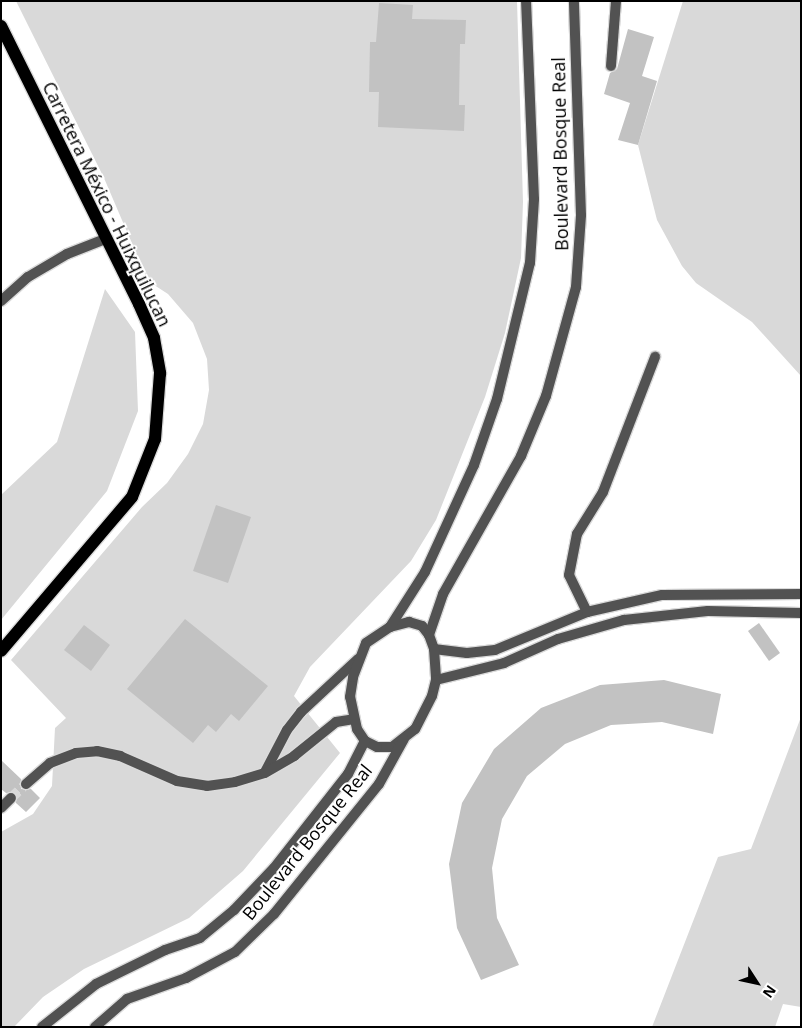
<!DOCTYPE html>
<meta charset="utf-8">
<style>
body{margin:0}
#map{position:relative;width:802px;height:1028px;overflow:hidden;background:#fff;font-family:"Open Sans",sans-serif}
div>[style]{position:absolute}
.green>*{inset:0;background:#d9d9d9}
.building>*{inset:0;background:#c2c2c2}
.minor-tunnel>*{height:10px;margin-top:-5px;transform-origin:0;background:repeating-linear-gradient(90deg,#d9d9d9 0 10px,transparent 0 15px)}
.roads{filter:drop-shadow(1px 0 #dbdbdb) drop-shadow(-1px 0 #dbdbdb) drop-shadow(0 1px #dbdbdb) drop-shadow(0 -1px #dbdbdb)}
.minor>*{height:10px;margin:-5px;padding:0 5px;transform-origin:5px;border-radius:5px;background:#525252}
.tertiary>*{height:10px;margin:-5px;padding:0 5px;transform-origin:5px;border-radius:5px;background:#525252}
.primary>*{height:12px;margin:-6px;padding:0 6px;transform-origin:6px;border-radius:6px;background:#000}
span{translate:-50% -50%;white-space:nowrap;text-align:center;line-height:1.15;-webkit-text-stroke:4px #fff;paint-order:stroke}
.street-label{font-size:18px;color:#000}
.frame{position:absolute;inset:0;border:2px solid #000;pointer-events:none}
.north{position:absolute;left:732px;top:958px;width:50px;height:50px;-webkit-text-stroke:4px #fff;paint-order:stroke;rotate:125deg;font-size:14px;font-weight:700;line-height:20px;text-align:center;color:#000}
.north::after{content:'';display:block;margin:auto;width:18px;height:22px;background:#000;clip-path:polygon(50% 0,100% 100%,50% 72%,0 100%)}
</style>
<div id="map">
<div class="green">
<i style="clip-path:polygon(16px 1px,517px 1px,523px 202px,521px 258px,505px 333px,485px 397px,436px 520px,411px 561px,310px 667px,294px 696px,340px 753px,243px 871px,189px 918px,84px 969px,43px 997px,14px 1027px,1px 1027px,1px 832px,33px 814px,52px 786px,55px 728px,66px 718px,11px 660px,142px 507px,167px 483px,188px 454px,203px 424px,209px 390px,207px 359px,193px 323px,168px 294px,148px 281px,104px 178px)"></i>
<i style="clip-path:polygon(683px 1px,801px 1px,801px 376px,752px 322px,696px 283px,682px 266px,657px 220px,638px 145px)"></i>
<i style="clip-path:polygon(105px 289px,135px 332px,138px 411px,107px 491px,1px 620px,1px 495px,57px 442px)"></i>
<i style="clip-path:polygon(801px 717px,801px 1007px,783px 1004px,775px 1027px,652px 1027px,718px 857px,751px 849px)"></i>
</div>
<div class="building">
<i style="clip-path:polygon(379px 3px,413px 5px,412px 19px,466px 20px,465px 44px,460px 44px,459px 105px,465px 105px,464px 131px,378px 127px,379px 92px,369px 92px,370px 42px,376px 42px)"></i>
<i style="clip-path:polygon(628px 29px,654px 37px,642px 76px,657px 81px,638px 145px,618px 140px,630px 103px,604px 94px,610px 73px,617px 69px)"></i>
<i style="clip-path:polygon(216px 505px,251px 517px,228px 583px,193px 571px)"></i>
<i style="clip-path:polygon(185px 619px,268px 686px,239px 721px,231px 714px,216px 732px,208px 725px,193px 743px,127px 689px)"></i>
<i style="clip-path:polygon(759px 623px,780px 653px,769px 661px,748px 631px)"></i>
<i style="clip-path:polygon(84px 625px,110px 645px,91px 671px,64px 650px)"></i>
<i style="clip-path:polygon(664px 680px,721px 694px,713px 734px,662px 722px,611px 725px,565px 744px,527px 776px,502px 819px,492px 868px,497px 918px,519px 965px,481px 980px,457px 928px,449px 864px,462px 803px,494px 749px,541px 708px,600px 685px)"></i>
<i style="clip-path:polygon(1px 760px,21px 779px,21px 789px,31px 789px,40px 798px,26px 812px,16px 803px,15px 793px,6px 793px,1px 789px)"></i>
</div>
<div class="minor-tunnel">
<i style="left:11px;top:798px;width:21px;rotate:-43deg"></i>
</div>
<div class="roads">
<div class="minor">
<i style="left:611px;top:66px;width:65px;rotate:-85.6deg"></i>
<i style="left:587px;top:612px;width:41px;rotate:-115.9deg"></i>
<i style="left:569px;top:575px;width:42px;rotate:-79deg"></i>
<i style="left:577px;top:534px;width:49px;rotate:-58.2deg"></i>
<i style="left:603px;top:492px;width:145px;rotate:-68.9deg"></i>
<i style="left:434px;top:649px;width:33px;rotate:7deg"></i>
<i style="left:467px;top:653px;width:28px;rotate:-6deg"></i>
<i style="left:495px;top:650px;width:100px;rotate:-22.4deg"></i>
<i style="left:587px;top:612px;width:77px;rotate:-12.8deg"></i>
<i style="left:662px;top:595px;width:139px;rotate:-0.4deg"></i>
<i style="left:436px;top:680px;width:70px;rotate:-14deg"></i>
<i style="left:504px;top:663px;width:59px;rotate:-24deg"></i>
<i style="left:558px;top:639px;width:69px;rotate:-16.1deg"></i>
<i style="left:624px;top:620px;width:84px;rotate:-6.1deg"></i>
<i style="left:708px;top:611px;width:93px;rotate:1.2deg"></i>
<i style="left:265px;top:772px;width:47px;rotate:-62.4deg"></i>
<i style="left:287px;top:730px;width:23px;rotate:-52deg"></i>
<i style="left:301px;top:712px;width:78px;rotate:-42.9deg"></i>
<i style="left:26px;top:784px;width:32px;rotate:-41deg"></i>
<i style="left:50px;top:763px;width:28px;rotate:-21deg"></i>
<i style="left:76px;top:753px;width:21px;rotate:-5deg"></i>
<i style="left:97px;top:751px;width:24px;rotate:12deg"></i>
<i style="left:120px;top:756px;width:62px;rotate:23.7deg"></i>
<i style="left:177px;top:781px;width:30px;rotate:9deg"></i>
<i style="left:207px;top:786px;width:28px;rotate:-8deg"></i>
<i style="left:235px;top:782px;width:31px;rotate:-17deg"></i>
<i style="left:265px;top:773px;width:34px;rotate:-30deg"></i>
<i style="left:294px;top:756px;width:54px;rotate:-39deg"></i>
<i style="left:336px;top:722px;width:18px;rotate:-9deg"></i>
<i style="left:1px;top:808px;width:14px;rotate:-45deg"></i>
</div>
<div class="tertiary">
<i style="left:1px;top:301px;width:36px;rotate:-42deg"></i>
<i style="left:28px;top:277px;width:45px;rotate:-30.5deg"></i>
<i style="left:67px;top:254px;width:41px;rotate:-21.5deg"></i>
<i style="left:409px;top:622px;width:14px;rotate:17deg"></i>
<i style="left:422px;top:626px;width:11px;rotate:52deg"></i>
<i style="left:429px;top:635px;width:15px;rotate:70deg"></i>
<i style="left:434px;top:649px;width:31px;rotate:86deg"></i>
<i style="left:436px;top:680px;width:16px;rotate:104deg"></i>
<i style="left:432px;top:696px;width:37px;rotate:117deg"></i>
<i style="left:415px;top:729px;width:29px;rotate:142deg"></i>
<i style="left:392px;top:747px;width:15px;rotate:180deg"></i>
<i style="left:377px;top:747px;width:13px;rotate:-153deg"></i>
<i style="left:365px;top:741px;width:14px;rotate:-124deg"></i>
<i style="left:357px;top:729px;width:33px;rotate:-102deg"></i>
<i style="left:350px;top:697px;width:20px;rotate:-81deg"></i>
<i style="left:353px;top:677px;width:36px;rotate:-69deg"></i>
<i style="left:366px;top:643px;width:29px;rotate:-34deg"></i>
<i style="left:390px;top:627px;width:20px;rotate:-15deg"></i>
<i style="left:390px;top:627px;width:65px;rotate:-57.5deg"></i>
<i style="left:425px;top:572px;width:118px;rotate:-65.4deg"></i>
<i style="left:474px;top:465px;width:70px;rotate:-70.8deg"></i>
<i style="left:497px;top:399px;width:140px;rotate:-76.4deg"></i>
<i style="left:530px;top:263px;width:64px;rotate:-86.4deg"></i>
<i style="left:534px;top:199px;width:198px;rotate:-92.3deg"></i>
<i style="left:429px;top:635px;width:43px;rotate:-71.1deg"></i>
<i style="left:443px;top:594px;width:159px;rotate:-60.5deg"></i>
<i style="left:521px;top:456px;width:65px;rotate:-67.4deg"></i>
<i style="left:546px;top:396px;width:113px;rotate:-74.6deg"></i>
<i style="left:576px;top:287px;width:72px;rotate:-86deg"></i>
<i style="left:581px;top:215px;width:214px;rotate:-91.9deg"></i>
<i style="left:42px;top:1027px;width:69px;rotate:-38.5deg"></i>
<i style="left:96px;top:984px;width:77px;rotate:-26.2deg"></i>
<i style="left:165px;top:950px;width:37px;rotate:-19deg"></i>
<i style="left:200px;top:938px;width:44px;rotate:-39.5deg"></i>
<i style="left:234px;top:910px;width:58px;rotate:-46.4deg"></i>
<i style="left:274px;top:868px;width:120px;rotate:-51.8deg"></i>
<i style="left:348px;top:774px;width:37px;rotate:-63deg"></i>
<i style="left:95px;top:1027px;width:43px;rotate:-41.2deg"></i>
<i style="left:127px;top:999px;width:63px;rotate:-19.6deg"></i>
<i style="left:186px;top:978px;width:55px;rotate:-28deg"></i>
<i style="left:235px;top:952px;width:54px;rotate:-44.3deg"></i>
<i style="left:274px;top:914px;width:167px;rotate:-51.1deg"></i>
<i style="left:379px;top:784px;width:51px;rotate:-60.9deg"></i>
</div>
<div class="primary">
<i style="left:1px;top:26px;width:310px;rotate:63.6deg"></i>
<i style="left:139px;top:304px;width:37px;rotate:66deg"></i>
<i style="left:154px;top:338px;width:36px;rotate:80deg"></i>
<i style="left:160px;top:373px;width:66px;rotate:94.3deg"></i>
<i style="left:155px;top:439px;width:62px;rotate:111.6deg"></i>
<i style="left:132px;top:497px;width:202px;rotate:130.4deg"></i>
</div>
</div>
<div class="street-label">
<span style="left:560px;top:154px;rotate:-91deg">Boulevard Bosque Real</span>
<span style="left:107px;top:204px;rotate:64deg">Carretera México - Huixquilucan</span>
<span style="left:307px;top:842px;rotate:-51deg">Boulevard Bosque Real</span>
</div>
<div class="frame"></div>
<div class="north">N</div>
</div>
